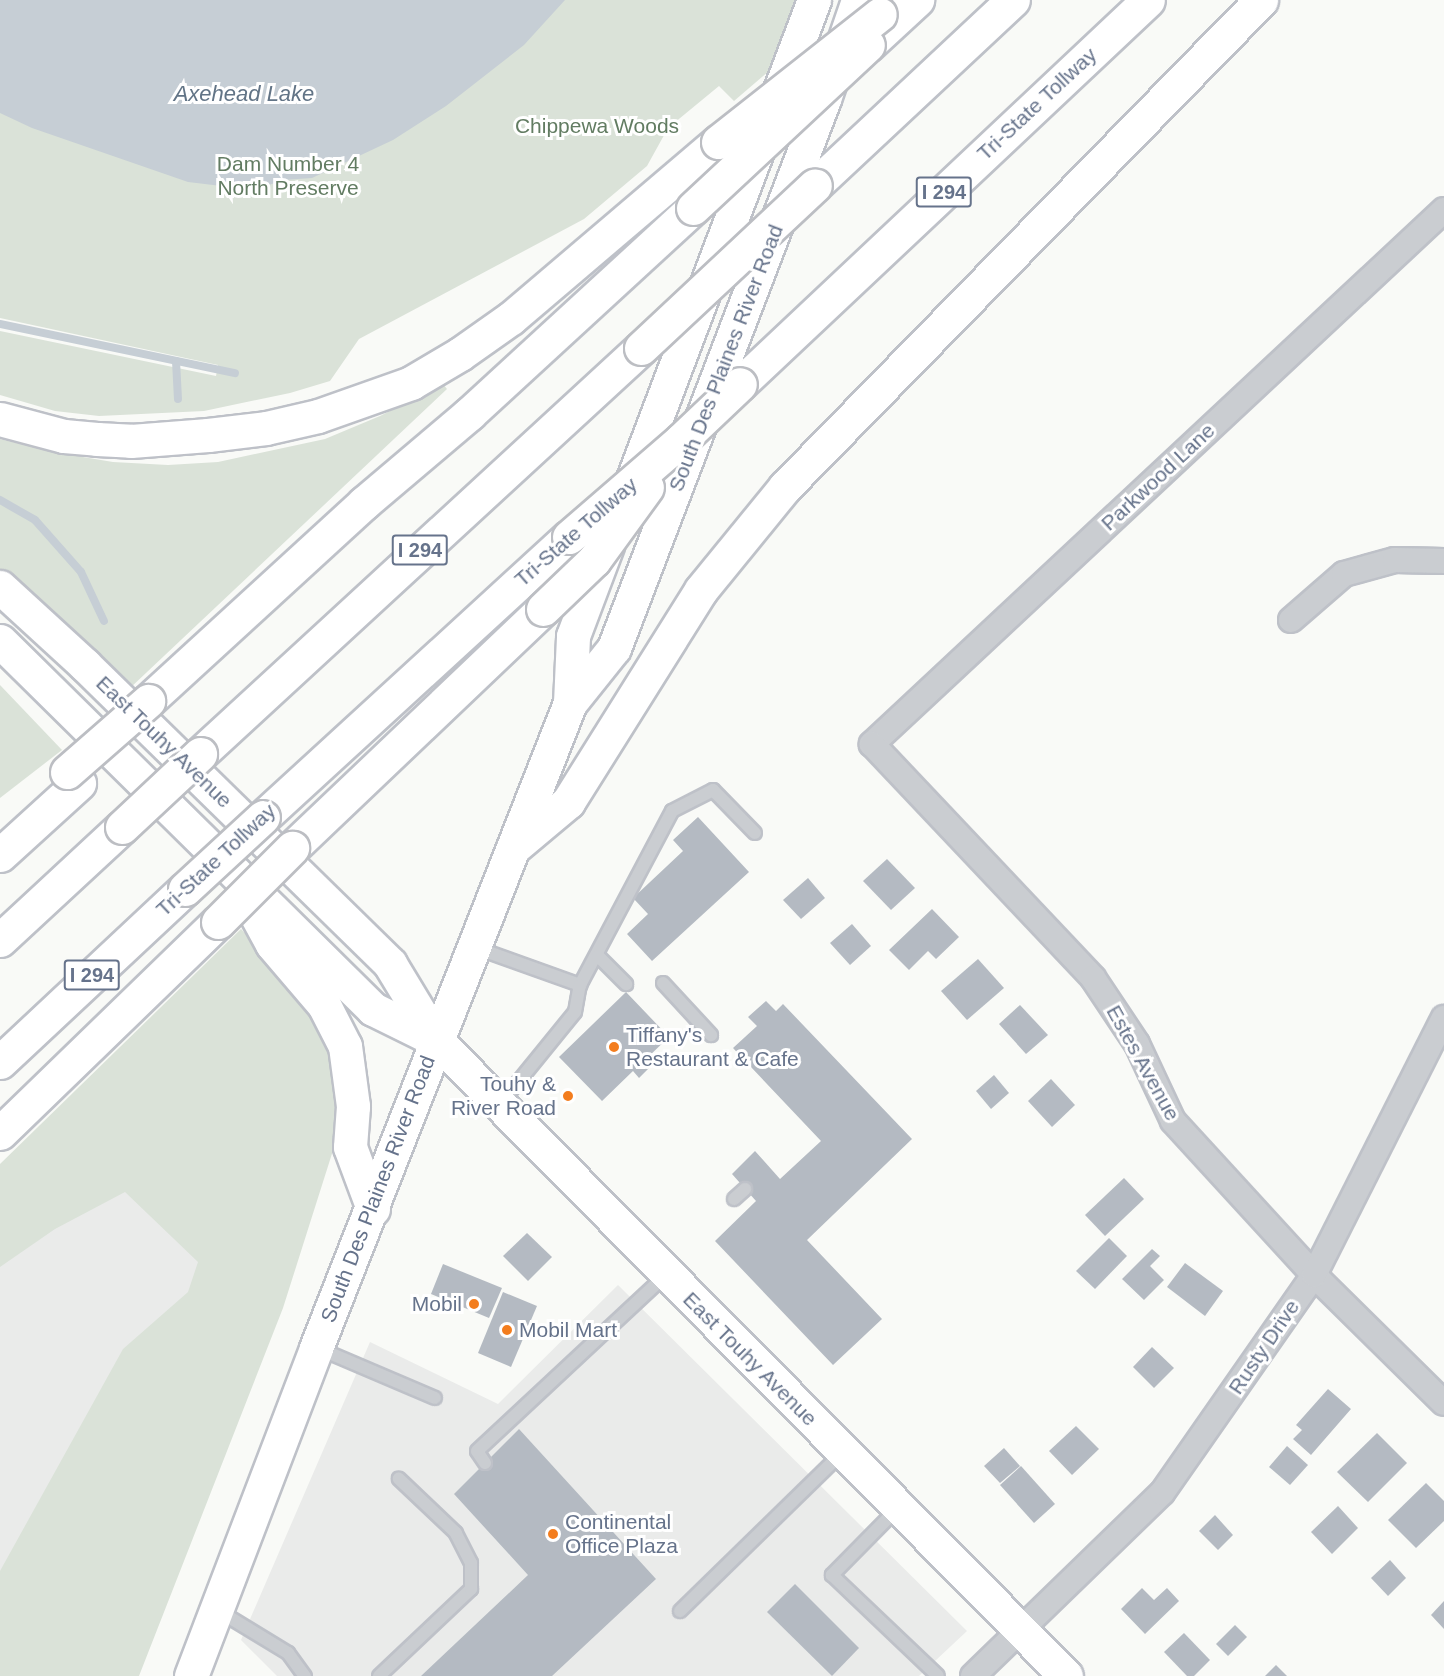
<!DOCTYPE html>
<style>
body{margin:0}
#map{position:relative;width:1444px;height:1676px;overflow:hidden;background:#f9faf7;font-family:Helvetica,sans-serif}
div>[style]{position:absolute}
.built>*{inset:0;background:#eaebea}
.green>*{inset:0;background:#dae2d8}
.water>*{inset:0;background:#c6ced5}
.stream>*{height:8px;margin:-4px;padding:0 4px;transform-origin:4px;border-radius:4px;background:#c6ced5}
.building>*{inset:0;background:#b4bac2}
.roads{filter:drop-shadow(2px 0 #bec1c8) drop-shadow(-2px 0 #bec1c8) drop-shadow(0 2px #bec1c8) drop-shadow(0 -2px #bec1c8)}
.lane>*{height:12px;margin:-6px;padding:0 6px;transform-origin:6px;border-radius:6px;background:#cacdd1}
.street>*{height:24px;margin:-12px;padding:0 12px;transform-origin:12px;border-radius:12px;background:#cacdd1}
.secondary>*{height:33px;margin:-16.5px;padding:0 16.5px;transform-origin:16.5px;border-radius:16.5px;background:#fff}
.highway>*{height:33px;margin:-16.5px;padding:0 16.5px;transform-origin:16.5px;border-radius:16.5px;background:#fff}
.bridges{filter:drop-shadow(2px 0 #bcbec3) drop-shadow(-2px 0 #bcbec3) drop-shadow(0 2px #bcbec3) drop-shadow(0 -2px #bcbec3)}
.highway-bridge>*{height:33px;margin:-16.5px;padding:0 16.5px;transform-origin:16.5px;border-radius:16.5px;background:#fff}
.dots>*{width:16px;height:16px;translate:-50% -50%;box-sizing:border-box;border:3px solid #fff;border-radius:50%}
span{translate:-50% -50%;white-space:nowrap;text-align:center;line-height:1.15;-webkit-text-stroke:6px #fff;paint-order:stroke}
.shield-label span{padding:2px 4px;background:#fff;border:2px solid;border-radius:4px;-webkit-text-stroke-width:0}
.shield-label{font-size:20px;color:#66738b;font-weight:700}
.street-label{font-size:21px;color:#66738b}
.park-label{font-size:21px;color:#627c62}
.poi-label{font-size:21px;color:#66738b}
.left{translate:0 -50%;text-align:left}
.right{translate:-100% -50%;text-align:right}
.water-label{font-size:22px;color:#627486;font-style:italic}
</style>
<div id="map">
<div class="built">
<i style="clip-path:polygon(302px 1072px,0 1676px,0 1222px)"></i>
<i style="clip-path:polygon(618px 1285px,967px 1631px,919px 1676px,277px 1676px,241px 1640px,370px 1342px,498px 1404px)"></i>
</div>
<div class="green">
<i style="clip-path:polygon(0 0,796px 0,769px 71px,734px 101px,719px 86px,668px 128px,647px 166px,584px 219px,359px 339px,330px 381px,290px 393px,204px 411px,99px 416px,55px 411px,0 395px,0 331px,216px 376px,218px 365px,0 318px)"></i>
<i style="clip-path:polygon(443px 384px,447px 389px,129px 689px,0 569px,0 439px,53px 452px,113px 462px,168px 465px,218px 462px,325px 439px,380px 416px)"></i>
<i style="clip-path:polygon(0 685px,62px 750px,0 798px)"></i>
<i style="clip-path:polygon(241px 929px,277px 966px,322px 1031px,335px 1069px,340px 1107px,336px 1141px,283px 1308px,139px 1676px,0 1676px,0 1571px,123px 1349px,188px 1292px,198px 1262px,125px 1192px,55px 1229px,0 1267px,0 1164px)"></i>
</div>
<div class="water">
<i style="clip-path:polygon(0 0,565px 0,524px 45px,446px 106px,393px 140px,312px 178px,283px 180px,255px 190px,188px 182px,32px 128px,0 113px)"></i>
</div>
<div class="stream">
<i style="left:0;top:324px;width:240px;rotate:11.8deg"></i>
<i style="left:176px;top:361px;width:38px;rotate:87deg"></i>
<i style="left:0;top:500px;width:40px;rotate:29.7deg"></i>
<i style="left:35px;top:520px;width:69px;rotate:48.5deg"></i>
<i style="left:81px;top:572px;width:54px;rotate:64.9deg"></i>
</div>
<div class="building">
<i style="clip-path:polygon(698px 817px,749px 872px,652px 961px,627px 934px,648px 914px,633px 898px,683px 851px,673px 840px)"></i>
<i style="clip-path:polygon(887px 859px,915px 888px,891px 910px,863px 881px)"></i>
<i style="clip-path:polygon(808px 878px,825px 898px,801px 919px,783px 900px)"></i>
<i style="clip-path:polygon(932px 909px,959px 937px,936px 959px,928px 951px,909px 970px,889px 950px)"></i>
<i style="clip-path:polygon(852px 924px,871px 946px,850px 965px,830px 943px)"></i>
<i style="clip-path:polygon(978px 959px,1004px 988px,967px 1020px,941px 991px)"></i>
<i style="clip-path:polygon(626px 992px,669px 1037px,647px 1058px,653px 1064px,639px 1078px,633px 1071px,602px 1101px,559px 1057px)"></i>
<i style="clip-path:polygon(766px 1001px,776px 1011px,783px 1004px,912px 1139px,807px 1240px,882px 1319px,833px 1365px,715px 1241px,756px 1201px,732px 1174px,755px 1151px,780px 1179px,821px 1141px,733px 1048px,757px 1026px,748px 1017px)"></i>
<i style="clip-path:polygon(1020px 1005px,1048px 1035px,1026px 1054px,999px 1024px)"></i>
<i style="clip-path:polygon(994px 1075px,1009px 1093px,991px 1109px,976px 1091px)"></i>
<i style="clip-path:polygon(1051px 1079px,1075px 1105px,1052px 1127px,1028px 1101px)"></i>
<i style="clip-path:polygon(1124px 1178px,1144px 1199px,1105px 1236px,1085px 1215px)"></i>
<i style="clip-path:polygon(527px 1233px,552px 1257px,528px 1281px,503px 1256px)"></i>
<i style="clip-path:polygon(1109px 1238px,1127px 1256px,1095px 1289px,1076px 1271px)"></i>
<i style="clip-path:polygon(1152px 1249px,1160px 1256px,1150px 1266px,1164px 1280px,1144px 1300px,1122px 1279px)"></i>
<i style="clip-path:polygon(1185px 1263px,1223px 1291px,1205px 1316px,1167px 1287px)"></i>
<i style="clip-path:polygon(443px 1264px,502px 1288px,489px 1318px,431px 1294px)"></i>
<i style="clip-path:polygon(503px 1292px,537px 1306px,511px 1367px,478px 1353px)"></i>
<i style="clip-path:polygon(1152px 1347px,1174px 1368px,1154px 1388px,1133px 1367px)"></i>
<i style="clip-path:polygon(1328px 1389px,1351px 1409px,1311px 1455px,1293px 1439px,1302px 1430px,1296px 1425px)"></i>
<i style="clip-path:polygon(1076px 1426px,1099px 1449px,1072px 1475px,1049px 1451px)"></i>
<i style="clip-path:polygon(519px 1429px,656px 1579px,552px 1676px,421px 1676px,528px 1575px,454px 1494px)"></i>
<i style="clip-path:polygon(1377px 1433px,1407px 1463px,1368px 1502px,1337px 1472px)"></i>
<i style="clip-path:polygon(1287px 1446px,1308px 1465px,1290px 1485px,1269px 1467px)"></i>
<i style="clip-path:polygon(1004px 1448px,1020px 1466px,1000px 1483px,984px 1466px)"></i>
<i style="clip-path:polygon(1021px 1466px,1055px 1504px,1034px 1523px,1000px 1485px)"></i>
<i style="clip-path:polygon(1426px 1483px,1444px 1501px,1444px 1521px,1416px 1548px,1388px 1520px)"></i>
<i style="clip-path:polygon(1338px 1506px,1358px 1528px,1332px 1554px,1311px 1532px)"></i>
<i style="clip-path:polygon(1215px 1515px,1233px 1535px,1218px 1550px,1199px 1531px)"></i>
<i style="clip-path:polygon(1390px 1560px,1406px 1578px,1388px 1596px,1371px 1578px)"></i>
<i style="clip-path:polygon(795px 1584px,859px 1648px,832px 1676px,767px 1612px)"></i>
<i style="clip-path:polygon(1142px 1588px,1154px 1600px,1167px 1588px,1179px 1601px,1145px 1634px,1121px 1609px)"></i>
<i style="clip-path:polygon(1444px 1601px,1444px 1629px,1431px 1615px)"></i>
<i style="clip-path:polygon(1235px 1625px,1247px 1637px,1228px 1656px,1216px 1644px)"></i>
<i style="clip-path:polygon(1184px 1633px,1210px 1660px,1194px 1676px,1187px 1676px,1164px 1652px)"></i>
<i style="clip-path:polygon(1276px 1665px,1287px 1676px,1265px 1676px)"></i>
</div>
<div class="roads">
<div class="lane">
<i style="left:474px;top:947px;width:113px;rotate:19.7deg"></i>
<i style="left:580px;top:985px;width:197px;rotate:-62.1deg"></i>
<i style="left:672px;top:811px;width:46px;rotate:-27.1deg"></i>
<i style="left:713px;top:790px;width:60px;rotate:45.7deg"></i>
<i style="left:598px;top:956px;width:40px;rotate:45deg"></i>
<i style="left:663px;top:983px;width:71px;rotate:47.3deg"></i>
<i style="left:501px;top:1103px;width:117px;rotate:-50.9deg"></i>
<i style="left:575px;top:1012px;width:27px;rotate:-80deg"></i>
<i style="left:734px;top:1199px;width:15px;rotate:-42deg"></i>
<i style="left:318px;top:1348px;width:127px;rotate:23.1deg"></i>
<i style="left:485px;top:1463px;width:14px;rotate:-124deg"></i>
<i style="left:477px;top:1451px;width:258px;rotate:-43deg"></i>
<i style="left:897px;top:1509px;width:93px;rotate:134.6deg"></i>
<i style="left:832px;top:1575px;width:146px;rotate:43.6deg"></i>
<i style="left:219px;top:1611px;width:81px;rotate:31.3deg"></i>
<i style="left:288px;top:1653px;width:29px;rotate:54deg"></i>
<i style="left:680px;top:1611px;width:226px;rotate:-44.3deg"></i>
<i style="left:379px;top:1676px;width:127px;rotate:-43.4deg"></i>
<i style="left:471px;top:1589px;width:26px;rotate:-90deg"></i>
<i style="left:471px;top:1563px;width:34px;rotate:-117deg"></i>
<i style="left:456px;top:1533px;width:79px;rotate:-136.5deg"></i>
</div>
<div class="street">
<i style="left:1444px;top:210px;width:783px;rotate:136.97deg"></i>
<i style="left:872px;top:744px;width:322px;rotate:46.6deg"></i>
<i style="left:1093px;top:978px;width:79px;rotate:56.3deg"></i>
<i style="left:1137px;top:1044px;width:85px;rotate:64.9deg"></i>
<i style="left:1173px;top:1121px;width:209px;rotate:47.5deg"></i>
<i style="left:1314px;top:1275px;width:182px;rotate:44.6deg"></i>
<i style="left:1291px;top:620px;width:70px;rotate:-41deg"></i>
<i style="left:1344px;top:574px;width:53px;rotate:-15.4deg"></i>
<i style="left:1395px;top:560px;width:49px;rotate:1.2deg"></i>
<i style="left:973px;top:1676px;width:263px;rotate:-44.1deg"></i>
<i style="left:1162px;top:1493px;width:266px;rotate:-55.1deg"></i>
<i style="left:1314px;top:1275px;width:288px;rotate:-63.2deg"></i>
</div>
<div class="secondary">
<i style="left:628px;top:492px;width:526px;rotate:-69.29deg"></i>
<i style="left:0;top:587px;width:115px;rotate:42.5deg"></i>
<i style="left:85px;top:665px;width:427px;rotate:44.4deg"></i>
<i style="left:390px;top:964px;width:89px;rotate:58.8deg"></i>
<i style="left:436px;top:1040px;width:895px;rotate:45.27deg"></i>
<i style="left:0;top:641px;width:524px;rotate:44.61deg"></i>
<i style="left:373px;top:1009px;width:70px;rotate:26.2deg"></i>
<i style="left:570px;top:703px;width:67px;rotate:-87.4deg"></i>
<i style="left:573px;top:636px;width:99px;rotate:-69.4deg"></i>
<i style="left:247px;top:898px;width:52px;rotate:61.5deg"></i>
<i style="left:272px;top:944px;width:80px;rotate:49.6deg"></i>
<i style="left:324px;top:1005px;width:46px;rotate:62.9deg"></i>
<i style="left:345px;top:1046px;width:61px;rotate:82.4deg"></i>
<i style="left:353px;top:1106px;width:41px;rotate:94.2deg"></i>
<i style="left:350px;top:1147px;width:66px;rotate:69.6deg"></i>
<i style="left:191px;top:1676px;width:351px;rotate:-69.1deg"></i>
<i style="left:316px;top:1348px;width:693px;rotate:-68.51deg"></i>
<i style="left:570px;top:703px;width:70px;rotate:-51.3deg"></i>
<i style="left:614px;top:648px;width:588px;rotate:-69.07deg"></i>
<i style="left:824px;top:99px;width:105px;rotate:-71deg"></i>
</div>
<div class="highway">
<i style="left:868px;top:45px;width:67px;rotate:-42.6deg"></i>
<i style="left:815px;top:185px;width:271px;rotate:-43.1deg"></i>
<i style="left:740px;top:384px;width:560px;rotate:-43.26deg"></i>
<i style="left:0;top:419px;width:66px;rotate:14.9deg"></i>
<i style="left:64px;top:436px;width:33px;rotate:5deg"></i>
<i style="left:97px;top:439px;width:34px;rotate:3deg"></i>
<i style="left:131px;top:441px;width:77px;rotate:-4.5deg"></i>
<i style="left:208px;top:435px;width:58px;rotate:-6.9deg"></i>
<i style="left:266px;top:428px;width:53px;rotate:-13deg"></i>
<i style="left:318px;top:416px;width:99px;rotate:-19.5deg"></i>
<i style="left:411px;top:383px;width:57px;rotate:-30.6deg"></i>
<i style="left:460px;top:354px;width:62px;rotate:-35.2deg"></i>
<i style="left:511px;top:318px;width:272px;rotate:-40.4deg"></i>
<i style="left:148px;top:701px;width:293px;rotate:-42.5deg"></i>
<i style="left:364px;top:503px;width:138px;rotate:-40.3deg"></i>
<i style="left:469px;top:414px;width:304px;rotate:-42.6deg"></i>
<i style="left:200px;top:754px;width:599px;rotate:-42.63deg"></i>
<i style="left:263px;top:817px;width:415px;rotate:-42.5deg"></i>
<i style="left:292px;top:848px;width:347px;rotate:-43.6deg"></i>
<i style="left:513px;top:848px;width:72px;rotate:-39.9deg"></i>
<i style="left:568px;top:802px;width:250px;rotate:-57.9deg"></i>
<i style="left:701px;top:590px;width:133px;rotate:-50.8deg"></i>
<i style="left:785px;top:487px;width:681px;rotate:-45.65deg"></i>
<i style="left:0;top:855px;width:107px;rotate:-42.3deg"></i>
<i style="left:0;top:940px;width:166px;rotate:-42.8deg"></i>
<i style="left:0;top:1062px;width:253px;rotate:-43.1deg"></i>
<i style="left:0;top:1133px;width:303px;rotate:-44.1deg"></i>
</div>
</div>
<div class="bridges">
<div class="highway-bridge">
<i style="left:718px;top:142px;width:206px;rotate:-38.3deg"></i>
<i style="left:693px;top:208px;width:239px;rotate:-43deg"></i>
<i style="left:641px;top:348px;width:238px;rotate:-43.1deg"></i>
<i style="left:569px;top:537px;width:148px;rotate:-40.9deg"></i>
<i style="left:681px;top:440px;width:81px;rotate:-43.5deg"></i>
<i style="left:543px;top:609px;width:71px;rotate:-43.9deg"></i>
<i style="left:594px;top:560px;width:90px;rotate:-54deg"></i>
<i style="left:67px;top:772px;width:108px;rotate:-41.2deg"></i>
<i style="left:122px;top:827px;width:107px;rotate:-43.1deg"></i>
<i style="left:185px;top:889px;width:106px;rotate:-42.7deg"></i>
<i style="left:218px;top:922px;width:105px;rotate:-45deg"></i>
</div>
</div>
<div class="dots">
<i style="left:614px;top:1047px;background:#f37d1e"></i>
<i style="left:568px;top:1096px;background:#f37d1e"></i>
<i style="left:474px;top:1304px;background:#f37d1e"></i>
<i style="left:507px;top:1330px;background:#f37d1e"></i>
<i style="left:553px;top:1534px;background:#f37d1e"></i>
</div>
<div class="shield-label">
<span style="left:944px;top:192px">I 294</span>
<span style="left:420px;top:550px">I 294</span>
<span style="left:92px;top:975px">I 294</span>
</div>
<div class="street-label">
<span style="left:1037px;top:104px;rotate:-43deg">Tri-State Tollway</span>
<span style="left:726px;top:358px;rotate:-69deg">South Des Plaines River Road</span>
<span style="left:1158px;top:477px;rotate:-43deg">Parkwood Lane</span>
<span style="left:576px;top:532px;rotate:-41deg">Tri-State Tollway</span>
<span style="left:164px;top:742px;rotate:44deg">East Touhy Avenue</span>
<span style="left:216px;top:860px;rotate:-43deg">Tri-State Tollway</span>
<span style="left:1143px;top:1063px;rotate:61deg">Estes Avenue</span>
<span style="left:378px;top:1189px;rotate:-69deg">South Des Plaines River Road</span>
<span style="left:1264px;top:1347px;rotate:-56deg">Rusty Drive</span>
<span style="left:750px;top:1359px;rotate:45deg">East Touhy Avenue</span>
</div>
<div class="park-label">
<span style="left:597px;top:126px">Chippewa Woods</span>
<span style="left:288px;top:176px">Dam Number 4<br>North Preserve</span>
</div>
<div class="poi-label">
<span class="left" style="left:626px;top:1047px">Tiffany's<br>Restaurant &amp; Cafe</span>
<span class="right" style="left:556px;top:1096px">Touhy &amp;<br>River Road</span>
<span class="right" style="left:462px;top:1304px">Mobil</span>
<span class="left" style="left:519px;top:1330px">Mobil Mart</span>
<span class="left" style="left:565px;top:1534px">Continental<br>Office Plaza</span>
</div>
<div class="water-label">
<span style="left:244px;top:94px">Axehead Lake</span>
</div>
</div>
